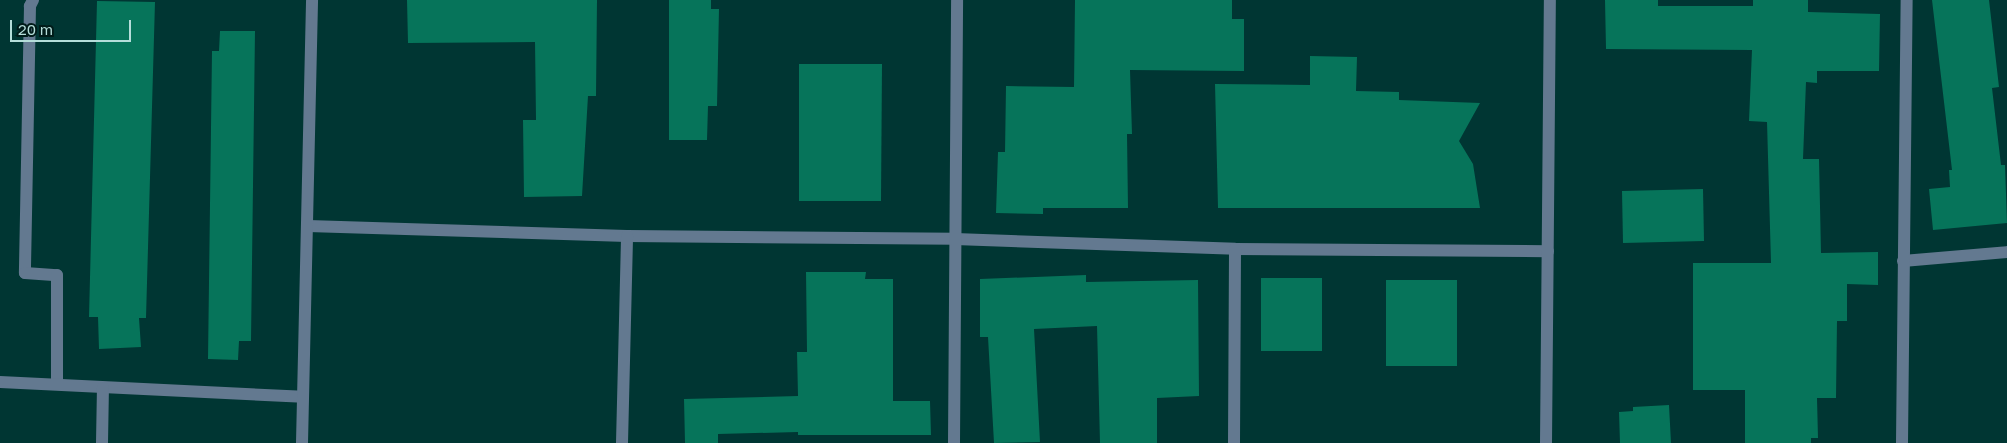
<!DOCTYPE html>
<style>
body{margin:0}
#map{position:relative;width:2007px;height:443px;overflow:hidden;background:#003633;font-family:"Golos Text",sans-serif}
div>[style]{position:absolute}
.building>*{inset:0;background:#06745a}
.minor>*{height:12px;margin:-6px;padding:0 6px;transform-origin:6px;border-radius:6px;background:#637990}
span{translate:-50% -50%;white-space:nowrap;text-align:center;line-height:1.15;-webkit-text-stroke:4px #001b19;paint-order:stroke}
.scale{position:absolute;left:10px;top:20px;width:121px;height:22px;box-sizing:border-box;border:2px solid #b5deda;border-top:0;padding-left:6px;font-size:15px;line-height:18px;white-space:nowrap;color:#b5deda;-webkit-text-stroke:4px #001b19;paint-order:stroke}
</style>
<div id="map">
<div class="building">
<i style="clip-path:polygon(407px 0,597px 0,596px 96px,588px 96px,582px 196px,524px 197px,523px 120px,536px 120px,535px 42px,408px 43px)"></i>
<i style="clip-path:polygon(669px 0,711px 0,711px 9px,719px 9px,717px 106px,708px 106px,707px 140px,669px 140px)"></i>
<i style="clip-path:polygon(1075px 0,1232px 0,1232px 19px,1244px 19px,1244px 71px,1130px 70px,1132px 134px,1127px 134px,1128px 208px,1043px 208px,1043px 214px,996px 213px,998px 152px,1005px 152px,1006px 86px,1074px 87px)"></i>
<i style="clip-path:polygon(1605px 0,1658px 0,1658px 6px,1753px 6px,1753px 0,1808px 0,1808px 12px,1880px 14px,1879px 71px,1817px 71px,1817px 83px,1806px 82px,1803px 159px,1819px 159px,1821px 253px,1878px 252px,1878px 285px,1847px 284px,1847px 321px,1837px 321px,1836px 398px,1817px 398px,1818px 438px,1811px 438px,1811px 443px,1745px 443px,1745px 390px,1693px 390px,1693px 263px,1771px 263px,1767px 122px,1749px 121px,1752px 50px,1606px 49px)"></i>
<i style="clip-path:polygon(1932px 0,1989px 0,1999px 87px,1992px 88px,2001px 165px,2005px 165px,2007px 223px,1933px 230px,1929px 189px,1950px 187px,1949px 170px,1952px 170px)"></i>
<i style="clip-path:polygon(97px 1px,155px 2px,146px 318px,139px 318px,141px 347px,99px 349px,98px 317px,89px 317px)"></i>
<i style="clip-path:polygon(220px 31px,255px 31px,251px 341px,239px 341px,238px 360px,208px 359px,212px 51px,219px 51px)"></i>
<i style="clip-path:polygon(1310px 56px,1357px 57px,1356px 91px,1399px 92px,1399px 100px,1480px 103px,1459px 141px,1473px 164px,1480px 208px,1218px 208px,1215px 84px,1310px 85px)"></i>
<i style="clip-path:polygon(799px 64px,882px 64px,881px 201px,799px 201px)"></i>
<i style="clip-path:polygon(1703px 189px,1704px 241px,1623px 243px,1622px 191px)"></i>
<i style="clip-path:polygon(806px 272px,866px 272px,865px 279px,893px 279px,893px 401px,930px 401px,931px 435px,798px 435px,798px 432px,718px 434px,718px 443px,685px 443px,684px 399px,798px 396px,797px 352px,807px 352px)"></i>
<i style="clip-path:polygon(1086px 275px,1086px 282px,1198px 280px,1199px 396px,1157px 398px,1157px 443px,1100px 443px,1097px 326px,1034px 329px,1040px 442px,994px 443px,988px 337px,980px 337px,980px 279px)"></i>
<i style="clip-path:polygon(1261px 278px,1322px 278px,1322px 351px,1261px 351px)"></i>
<i style="clip-path:polygon(1386px 280px,1457px 280px,1457px 366px,1386px 366px)"></i>
<i style="clip-path:polygon(1669px 405px,1671px 443px,1620px 443px,1619px 412px,1633px 411px,1633px 407px)"></i>
</div>
<div class="minor">
<i style="left:33px;top:0;width:7px;rotate:117deg"></i>
<i style="left:30px;top:6px;width:267px;rotate:91.1deg"></i>
<i style="left:25px;top:273px;width:32px;rotate:4deg"></i>
<i style="left:57px;top:275px;width:109px;rotate:90deg"></i>
<i style="left:308px;top:226px;width:319px;rotate:1.8deg"></i>
<i style="left:627px;top:236px;width:328px;rotate:0.5deg"></i>
<i style="left:955px;top:239px;width:280px;rotate:2deg"></i>
<i style="left:1235px;top:249px;width:313px;rotate:0.4deg"></i>
<i style="left:1903px;top:261px;width:104px;rotate:-4.9deg"></i>
<i style="left:0;top:382px;width:303px;rotate:2.8deg"></i>
<i style="left:102px;top:443px;width:55px;rotate:-89deg"></i>
<i style="left:302px;top:443px;width:443px;rotate:-88.7deg"></i>
<i style="left:622px;top:443px;width:207px;rotate:-88.6deg"></i>
<i style="left:954px;top:443px;width:443px;rotate:-89.6deg"></i>
<i style="left:1234px;top:443px;width:194px;rotate:-89.7deg"></i>
<i style="left:1546px;top:443px;width:443px;rotate:-89.5deg"></i>
<i style="left:1902px;top:443px;width:443px;rotate:-89.4deg"></i>
</div>
<div class="scale">20 m</div>
</div>
